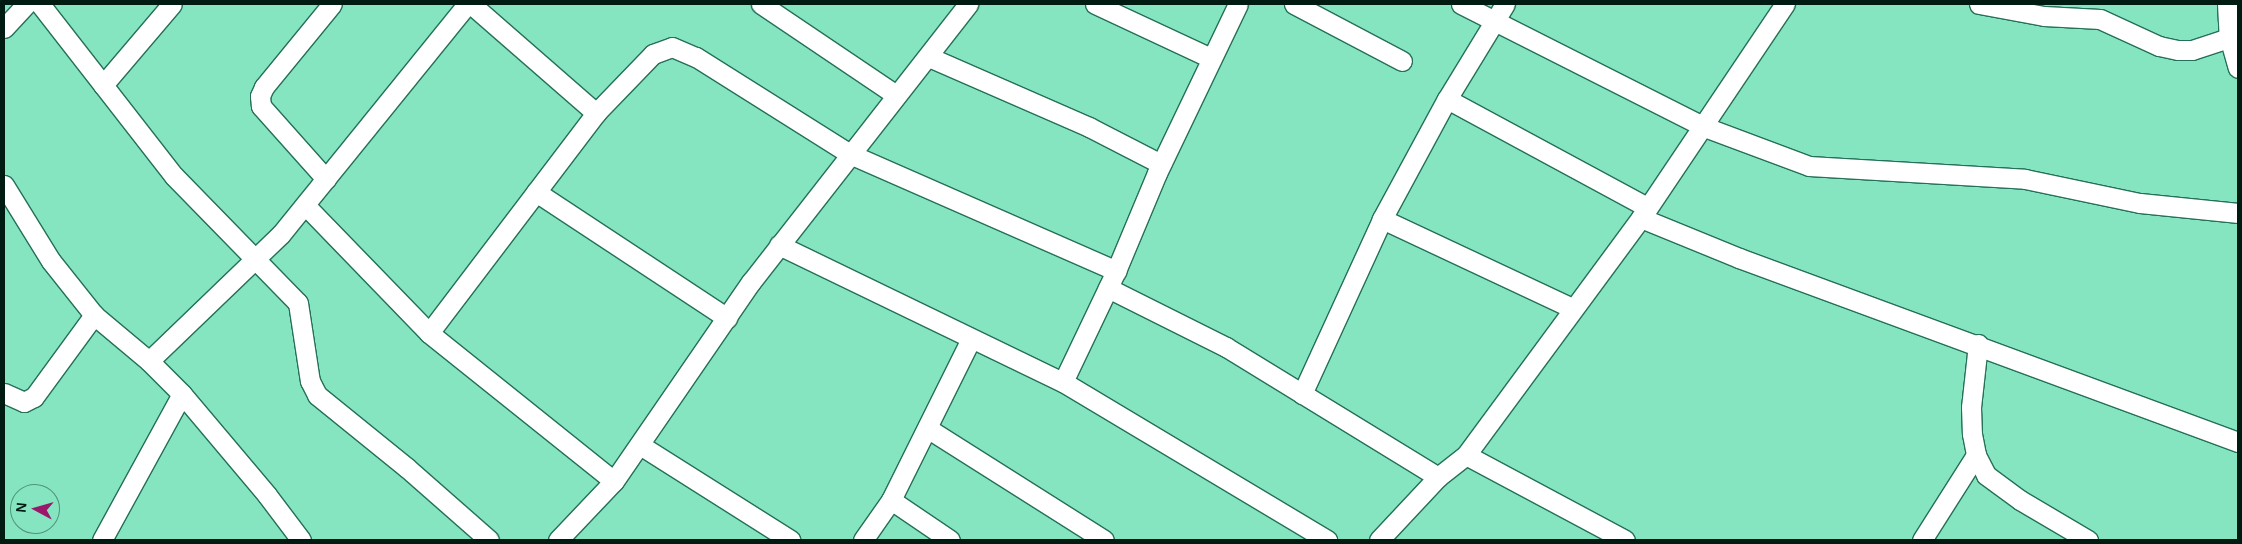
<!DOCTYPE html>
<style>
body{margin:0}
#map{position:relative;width:2242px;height:544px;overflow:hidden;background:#85e5c0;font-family:Arial,sans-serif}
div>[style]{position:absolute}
.roads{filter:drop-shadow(1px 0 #257058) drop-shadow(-1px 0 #257058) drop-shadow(0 1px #257058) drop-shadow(0 -1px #257058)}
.street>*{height:19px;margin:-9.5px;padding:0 9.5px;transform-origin:9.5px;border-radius:9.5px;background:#fff}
span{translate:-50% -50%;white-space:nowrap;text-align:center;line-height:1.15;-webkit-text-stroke:4.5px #85e5c0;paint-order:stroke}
.frame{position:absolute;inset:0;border:5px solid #001b12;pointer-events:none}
.north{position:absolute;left:10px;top:484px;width:50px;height:50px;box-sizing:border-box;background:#85e5c0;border:1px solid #50947a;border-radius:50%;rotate:276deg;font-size:14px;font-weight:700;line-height:20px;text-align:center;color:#001b12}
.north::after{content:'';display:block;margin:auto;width:18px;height:22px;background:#9a176b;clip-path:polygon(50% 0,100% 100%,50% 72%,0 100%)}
</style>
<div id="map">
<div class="roads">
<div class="street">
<i style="left:40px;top:4px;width:218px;rotate:52.1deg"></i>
<i style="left:174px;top:176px;width:177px;rotate:45.7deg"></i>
<i style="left:298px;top:303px;width:79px;rotate:81.3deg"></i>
<i style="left:310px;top:381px;width:16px;rotate:63deg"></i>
<i style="left:317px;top:395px;width:116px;rotate:39deg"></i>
<i style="left:407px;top:468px;width:109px;rotate:41.3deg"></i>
<i style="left:471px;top:4px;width:166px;rotate:41.1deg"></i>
<i style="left:761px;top:4px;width:163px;rotate:34deg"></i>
<i style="left:1095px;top:4px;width:128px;rotate:25deg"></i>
<i style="left:1294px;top:4px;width:122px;rotate:27.8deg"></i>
<i style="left:1461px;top:4px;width:270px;rotate:26.8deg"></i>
<i style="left:1702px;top:126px;width:114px;rotate:20.5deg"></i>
<i style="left:1809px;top:166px;width:216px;rotate:3.4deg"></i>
<i style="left:2025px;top:179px;width:117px;rotate:11.8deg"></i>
<i style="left:2140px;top:203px;width:99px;rotate:5.8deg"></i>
<i style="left:1979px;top:4px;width:66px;rotate:10.5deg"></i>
<i style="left:2044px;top:16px;width:56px;rotate:3.1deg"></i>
<i style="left:2100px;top:19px;width:65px;rotate:24.6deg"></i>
<i style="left:2159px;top:46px;width:19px;rotate:12deg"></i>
<i style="left:2178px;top:50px;width:14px"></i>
<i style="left:2192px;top:50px;width:48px;rotate:-18.1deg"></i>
<i style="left:2227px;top:4px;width:33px;rotate:87deg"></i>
<i style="left:2229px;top:37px;width:32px;rotate:74deg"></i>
<i style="left:4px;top:28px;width:33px;rotate:-47deg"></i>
<i style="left:929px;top:57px;width:175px;rotate:23.6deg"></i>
<i style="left:1089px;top:127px;width:81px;rotate:27.2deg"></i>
<i style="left:103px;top:85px;width:106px;rotate:-49.6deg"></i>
<i style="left:1447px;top:99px;width:227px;rotate:28.4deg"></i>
<i style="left:326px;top:179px;width:98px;rotate:-131.7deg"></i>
<i style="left:261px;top:106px;width:10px;rotate:-96deg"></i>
<i style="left:260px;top:96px;width:10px;rotate:-66deg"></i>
<i style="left:264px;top:87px;width:107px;rotate:-50.7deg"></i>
<i style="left:4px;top:185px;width:89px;rotate:58.3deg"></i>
<i style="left:51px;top:261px;width:69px;rotate:51.5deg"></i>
<i style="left:94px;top:315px;width:72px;rotate:39.9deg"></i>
<i style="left:149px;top:361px;width:47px;rotate:45deg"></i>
<i style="left:182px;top:394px;width:132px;rotate:49.9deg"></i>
<i style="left:267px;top:495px;width:56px;rotate:52.9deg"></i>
<i style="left:536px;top:192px;width:229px;rotate:33.4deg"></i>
<i style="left:306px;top:206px;width:177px;rotate:45.9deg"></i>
<i style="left:429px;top:333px;width:237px;rotate:38.7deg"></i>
<i style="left:1641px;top:218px;width:106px;rotate:22.2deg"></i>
<i style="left:1739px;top:258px;width:532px;rotate:20.24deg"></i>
<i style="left:1382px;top:219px;width:210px;rotate:25.1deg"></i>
<i style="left:779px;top:245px;width:315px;rotate:25.8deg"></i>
<i style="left:1063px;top:382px;width:308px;rotate:30.9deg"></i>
<i style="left:1108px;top:288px;width:132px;rotate:26.6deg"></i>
<i style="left:1226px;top:347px;width:249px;rotate:31.5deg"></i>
<i style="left:429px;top:333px;width:276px;rotate:-52.8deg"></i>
<i style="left:596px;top:113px;width:82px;rotate:-46deg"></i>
<i style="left:653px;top:54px;width:20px;rotate:-20deg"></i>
<i style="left:672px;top:47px;width:26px;rotate:23deg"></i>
<i style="left:696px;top:57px;width:182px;rotate:32.2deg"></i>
<i style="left:850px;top:154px;width:291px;rotate:23.7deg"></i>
<i style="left:1978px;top:344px;width:63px;rotate:96.3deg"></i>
<i style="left:1971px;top:407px;width:27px;rotate:88deg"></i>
<i style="left:1972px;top:434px;width:21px;rotate:79deg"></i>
<i style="left:1976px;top:455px;width:22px;rotate:63deg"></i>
<i style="left:1986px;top:475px;width:42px;rotate:36.3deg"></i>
<i style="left:2020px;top:500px;width:79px;rotate:30.5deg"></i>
<i style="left:149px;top:361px;width:183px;rotate:-43.9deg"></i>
<i style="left:281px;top:234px;width:296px;rotate:-51deg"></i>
<i style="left:1063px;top:382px;width:123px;rotate:-64.5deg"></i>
<i style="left:1116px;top:271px;width:106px;rotate:-67.3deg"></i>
<i style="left:1157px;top:173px;width:187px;rotate:-64.4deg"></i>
<i style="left:4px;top:393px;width:22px;rotate:24deg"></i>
<i style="left:24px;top:402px;width:11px;rotate:-27deg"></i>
<i style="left:34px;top:397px;width:102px;rotate:-53.8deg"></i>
<i style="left:1302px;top:394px;width:192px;rotate:-65.4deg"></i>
<i style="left:1382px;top:219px;width:136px;rotate:-61.6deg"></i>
<i style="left:1447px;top:99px;width:111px;rotate:-58.6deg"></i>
<i style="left:927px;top:428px;width:209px;rotate:32.3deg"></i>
<i style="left:640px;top:445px;width:178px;rotate:32.3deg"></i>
<i style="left:1466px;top:455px;width:180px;rotate:28.1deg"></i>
<i style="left:891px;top:500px;width:71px;rotate:34.1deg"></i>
<i style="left:102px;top:540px;width:166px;rotate:-61.3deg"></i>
<i style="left:558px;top:540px;width:81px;rotate:-46.5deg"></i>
<i style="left:614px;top:481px;width:242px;rotate:-55.5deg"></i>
<i style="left:751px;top:282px;width:353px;rotate:-52deg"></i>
<i style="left:863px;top:540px;width:49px;rotate:-55deg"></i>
<i style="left:891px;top:500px;width:180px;rotate:-63.6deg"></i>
<i style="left:1379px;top:540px;width:86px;rotate:-46.9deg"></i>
<i style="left:1438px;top:477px;width:36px;rotate:-38deg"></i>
<i style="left:1466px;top:455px;width:295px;rotate:-53.6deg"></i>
<i style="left:1641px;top:218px;width:258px;rotate:-56.1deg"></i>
<i style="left:1922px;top:540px;width:101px;rotate:-57.6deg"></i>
</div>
</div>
<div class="frame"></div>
<div class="north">N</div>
</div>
